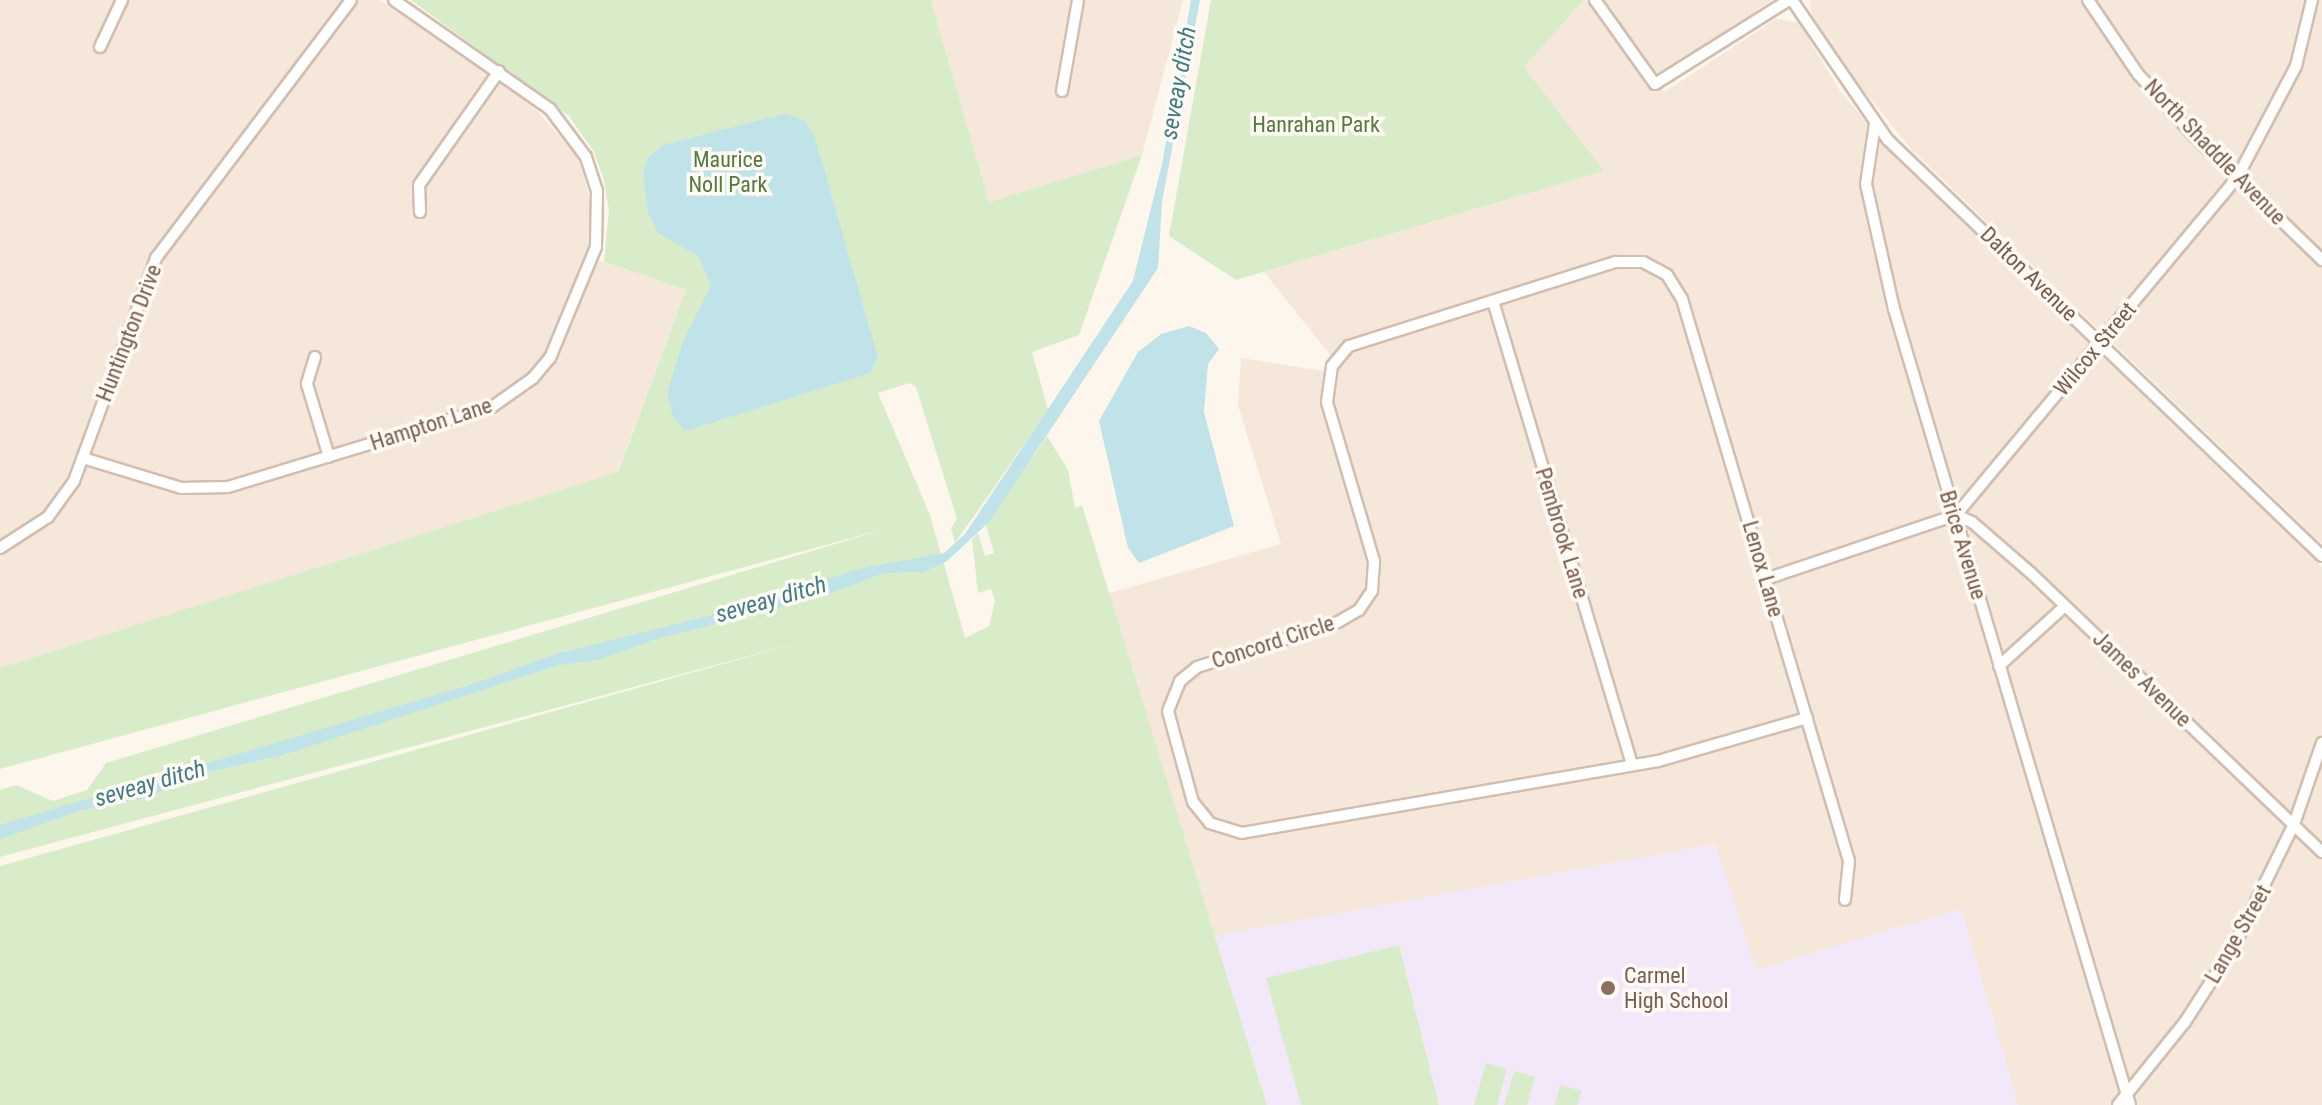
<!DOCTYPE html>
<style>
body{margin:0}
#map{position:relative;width:2322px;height:1105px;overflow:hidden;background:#fdf6ec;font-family:"Roboto Condensed",sans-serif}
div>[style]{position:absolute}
.residential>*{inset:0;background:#f5e8da}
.education>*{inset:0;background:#f3e8fa}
.green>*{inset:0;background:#d8ecc9}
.water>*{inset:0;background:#bfe3e8}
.roads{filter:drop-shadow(2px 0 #d1beb0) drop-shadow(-2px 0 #d1beb0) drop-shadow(0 2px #d1beb0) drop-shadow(0 -2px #d1beb0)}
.minor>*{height:10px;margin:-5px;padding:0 5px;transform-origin:5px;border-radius:5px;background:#fff}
.dots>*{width:22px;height:22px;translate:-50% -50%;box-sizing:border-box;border:4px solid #fffaf3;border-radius:50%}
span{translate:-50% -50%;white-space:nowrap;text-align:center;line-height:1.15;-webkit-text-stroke:7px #fffaf3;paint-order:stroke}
.park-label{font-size:22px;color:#537a41}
.street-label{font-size:22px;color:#7a5c4d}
.education-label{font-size:22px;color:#785e54}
.left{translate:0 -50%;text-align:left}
.water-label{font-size:24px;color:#437c86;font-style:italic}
</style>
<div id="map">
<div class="residential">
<i style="clip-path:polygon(0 0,379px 0,528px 101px,579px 158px,592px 207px,588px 257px,686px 290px,617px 473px,0 668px)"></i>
<i style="clip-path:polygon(931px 0,1183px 0,1142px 155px,989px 202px)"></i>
<i style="clip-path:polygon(1584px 0,1772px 0,1665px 72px,1663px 93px,1776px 19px,1799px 23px,1840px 91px,1899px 161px,2322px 567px,2322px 1105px,2018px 1105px,1961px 909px,1755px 970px,1715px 844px,1215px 936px,1107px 594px,1281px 544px,1238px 405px,1241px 358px,1324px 371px,1331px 356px,1264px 272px,1604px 171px,1524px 67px)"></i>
<i style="clip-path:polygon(1810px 0,2322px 0,2322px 544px,1912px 150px,1850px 74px,1812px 16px)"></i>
</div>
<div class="education">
<i style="clip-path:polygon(1715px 844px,1756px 970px,1961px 909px,2018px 1105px,1267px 1105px,1215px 936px)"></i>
</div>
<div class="green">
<i style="clip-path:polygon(411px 0,931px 0,989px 202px,1142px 155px,1079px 335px,1032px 352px,1048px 410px,955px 543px,951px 528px,957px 519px,916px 387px,910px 383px,878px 393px,930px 515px,965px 638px,989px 626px,995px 601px,991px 589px,978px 593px,972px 540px,978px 533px,985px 556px,994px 553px,986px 525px,1047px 436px,1068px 470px,1075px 508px,1082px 505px,1267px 1105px,0 1105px,0 866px,816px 638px,0 857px,0 790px,16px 785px,53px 801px,87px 790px,106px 763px,885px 529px,0 769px,0 668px,618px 472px,686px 290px,604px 262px,609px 210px,603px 177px,594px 152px,569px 116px)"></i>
<i style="clip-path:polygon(1211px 0,1584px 0,1524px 67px,1604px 171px,1236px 280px,1169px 236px)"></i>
<i style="clip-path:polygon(1399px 945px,1439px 1105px,1301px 1105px,1266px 978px)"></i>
<i style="clip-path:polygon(1486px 1063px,1507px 1069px,1497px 1105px,1474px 1105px)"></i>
<i style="clip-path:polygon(1514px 1071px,1535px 1077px,1527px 1105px,1504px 1105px)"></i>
<i style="clip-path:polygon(1560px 1085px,1582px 1091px,1577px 1105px,1555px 1105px)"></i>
</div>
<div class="water">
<i style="clip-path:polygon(1191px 0,1200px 0,1162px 202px,1158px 268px,989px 522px,947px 561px,924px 572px,884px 573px,823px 596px,653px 640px,598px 660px,559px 665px,283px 755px,190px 776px,147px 798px,82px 810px,0 839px,0 825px,473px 684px,556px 654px,705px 617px,859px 569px,944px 553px,965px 534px,1133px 281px,1162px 164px)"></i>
<i style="clip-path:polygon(785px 114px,804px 120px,815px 138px,878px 358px,870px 373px,685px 431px,673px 417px,667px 394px,683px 341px,711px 285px,698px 256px,658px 233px,648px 213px,643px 174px,647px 159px,663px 145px)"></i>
<i style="clip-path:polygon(1189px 326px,1206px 333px,1219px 349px,1208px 364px,1204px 412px,1234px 526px,1139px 563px,1128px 548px,1099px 421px,1138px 352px,1161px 334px)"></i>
</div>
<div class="roads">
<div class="minor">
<i style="left:1595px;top:0;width:103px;rotate:54.5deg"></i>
<i style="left:1655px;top:84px;width:158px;rotate:-32.1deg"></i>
<i style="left:1792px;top:0;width:170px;rotate:55.6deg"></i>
<i style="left:1888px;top:140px;width:601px;rotate:43.79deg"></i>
<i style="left:2088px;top:0;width:89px;rotate:56deg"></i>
<i style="left:2138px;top:74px;width:82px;rotate:48deg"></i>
<i style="left:2193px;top:135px;width:180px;rotate:44.1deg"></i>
<i style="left:100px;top:47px;width:52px;rotate:-64.9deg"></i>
<i style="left:1062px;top:91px;width:92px;rotate:-80deg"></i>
<i style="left:1875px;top:124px;width:61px;rotate:98.5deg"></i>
<i style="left:1866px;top:184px;width:128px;rotate:77.4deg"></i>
<i style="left:1894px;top:309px;width:830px;rotate:73.49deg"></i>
<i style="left:420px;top:212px;width:27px;rotate:-92deg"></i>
<i style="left:419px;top:185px;width:139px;rotate:-54.9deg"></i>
<i style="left:1493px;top:301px;width:484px;rotate:73.3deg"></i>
<i style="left:315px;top:357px;width:28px;rotate:107deg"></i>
<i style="left:307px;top:384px;width:76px;rotate:73.2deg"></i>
<i style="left:83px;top:458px;width:102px;rotate:17deg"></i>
<i style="left:181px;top:488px;width:47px;rotate:-1.2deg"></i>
<i style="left:228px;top:487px;width:276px;rotate:-16.9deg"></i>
<i style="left:492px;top:407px;width:50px;rotate:-35.3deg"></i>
<i style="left:533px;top:378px;width:26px;rotate:-50deg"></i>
<i style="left:550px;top:358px;width:120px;rotate:-67.5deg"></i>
<i style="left:596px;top:247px;width:56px;rotate:-89deg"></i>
<i style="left:597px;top:191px;width:36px;rotate:-108deg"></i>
<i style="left:586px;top:157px;width:60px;rotate:-126.9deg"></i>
<i style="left:550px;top:109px;width:190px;rotate:-145.1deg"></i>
<i style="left:1956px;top:515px;width:17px;rotate:24deg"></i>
<i style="left:1972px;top:522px;width:79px;rotate:40.9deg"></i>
<i style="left:2032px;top:574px;width:402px;rotate:43.8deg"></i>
<i style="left:0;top:548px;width:57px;rotate:-32.9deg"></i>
<i style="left:48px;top:517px;width:44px;rotate:-54.2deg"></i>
<i style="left:74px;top:481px;width:238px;rotate:-69.8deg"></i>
<i style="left:156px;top:258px;width:323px;rotate:-52.9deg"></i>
<i style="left:1766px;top:579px;width:200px;rotate:-18.6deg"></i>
<i style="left:1956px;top:515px;width:439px;rotate:-50.2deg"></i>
<i style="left:2237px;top:178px;width:127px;rotate:-62.2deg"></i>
<i style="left:2296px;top:66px;width:68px;rotate:-76.4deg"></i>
<i style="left:1999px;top:666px;width:89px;rotate:-42.3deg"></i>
<i style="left:1807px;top:718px;width:155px;rotate:163.9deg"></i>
<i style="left:1658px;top:761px;width:422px;rotate:170.2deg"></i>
<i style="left:1242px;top:833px;width:34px;rotate:-163deg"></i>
<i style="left:1210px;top:823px;width:27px;rotate:-129deg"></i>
<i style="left:1193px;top:802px;width:94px;rotate:-105.4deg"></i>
<i style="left:1168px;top:711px;width:32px;rotate:-68deg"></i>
<i style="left:1180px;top:681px;width:22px;rotate:-39deg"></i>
<i style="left:1197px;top:667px;width:148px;rotate:-17.7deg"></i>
<i style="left:1338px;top:622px;width:24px;rotate:-30deg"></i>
<i style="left:1359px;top:610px;width:23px;rotate:-56deg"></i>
<i style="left:1372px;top:591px;width:30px;rotate:-86deg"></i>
<i style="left:1374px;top:561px;width:166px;rotate:-106.5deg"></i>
<i style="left:1327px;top:402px;width:36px;rotate:-82deg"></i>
<i style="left:1332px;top:366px;width:26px;rotate:-50deg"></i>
<i style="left:1349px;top:346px;width:280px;rotate:-17.5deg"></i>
<i style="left:1616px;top:262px;width:27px"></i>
<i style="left:1643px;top:262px;width:27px;rotate:28deg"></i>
<i style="left:1667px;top:275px;width:28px;rotate:58deg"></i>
<i style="left:1682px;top:299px;width:586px;rotate:73.45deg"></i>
<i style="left:1849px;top:861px;width:39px;rotate:96deg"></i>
<i style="left:2118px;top:1105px;width:107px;rotate:-51.1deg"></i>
<i style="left:2185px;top:1022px;width:93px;rotate:-57.3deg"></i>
<i style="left:2235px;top:944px;width:134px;rotate:-63.8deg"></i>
<i style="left:2294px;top:824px;width:86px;rotate:-70.9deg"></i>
</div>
</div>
<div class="dots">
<i style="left:1608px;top:988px;background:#8d6e63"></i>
</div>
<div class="park-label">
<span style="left:1316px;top:125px">Hanrahan Park</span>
<span style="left:728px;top:172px">Maurice<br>Noll Park</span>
</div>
<div class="street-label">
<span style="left:2215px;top:152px;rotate:46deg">North Shaddle Avenue</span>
<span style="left:2029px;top:274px;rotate:44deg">Dalton Avenue</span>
<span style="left:129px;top:333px;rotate:-69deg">Huntington Drive</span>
<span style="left:2095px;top:349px;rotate:-50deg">Wilcox Street</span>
<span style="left:431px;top:424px;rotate:-18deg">Hampton Lane</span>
<span style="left:1562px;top:533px;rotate:73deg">Pembrook Lane</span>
<span style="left:1963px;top:545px;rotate:73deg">Brice Avenue</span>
<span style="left:1763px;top:569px;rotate:74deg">Lenox Lane</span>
<span style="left:1273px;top:642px;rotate:-18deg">Concord Circle</span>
<span style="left:2142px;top:679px;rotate:44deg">James Avenue</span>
<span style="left:2238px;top:934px;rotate:-60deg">Lange Street</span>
</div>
<div class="education-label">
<span class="left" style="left:1624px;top:988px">Carmel<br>High School</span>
</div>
<div class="water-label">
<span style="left:1179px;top:83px;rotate:-80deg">seveay ditch</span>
<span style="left:771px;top:600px;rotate:-16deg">seveay ditch</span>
<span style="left:150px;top:784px;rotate:-16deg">seveay ditch</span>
</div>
</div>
